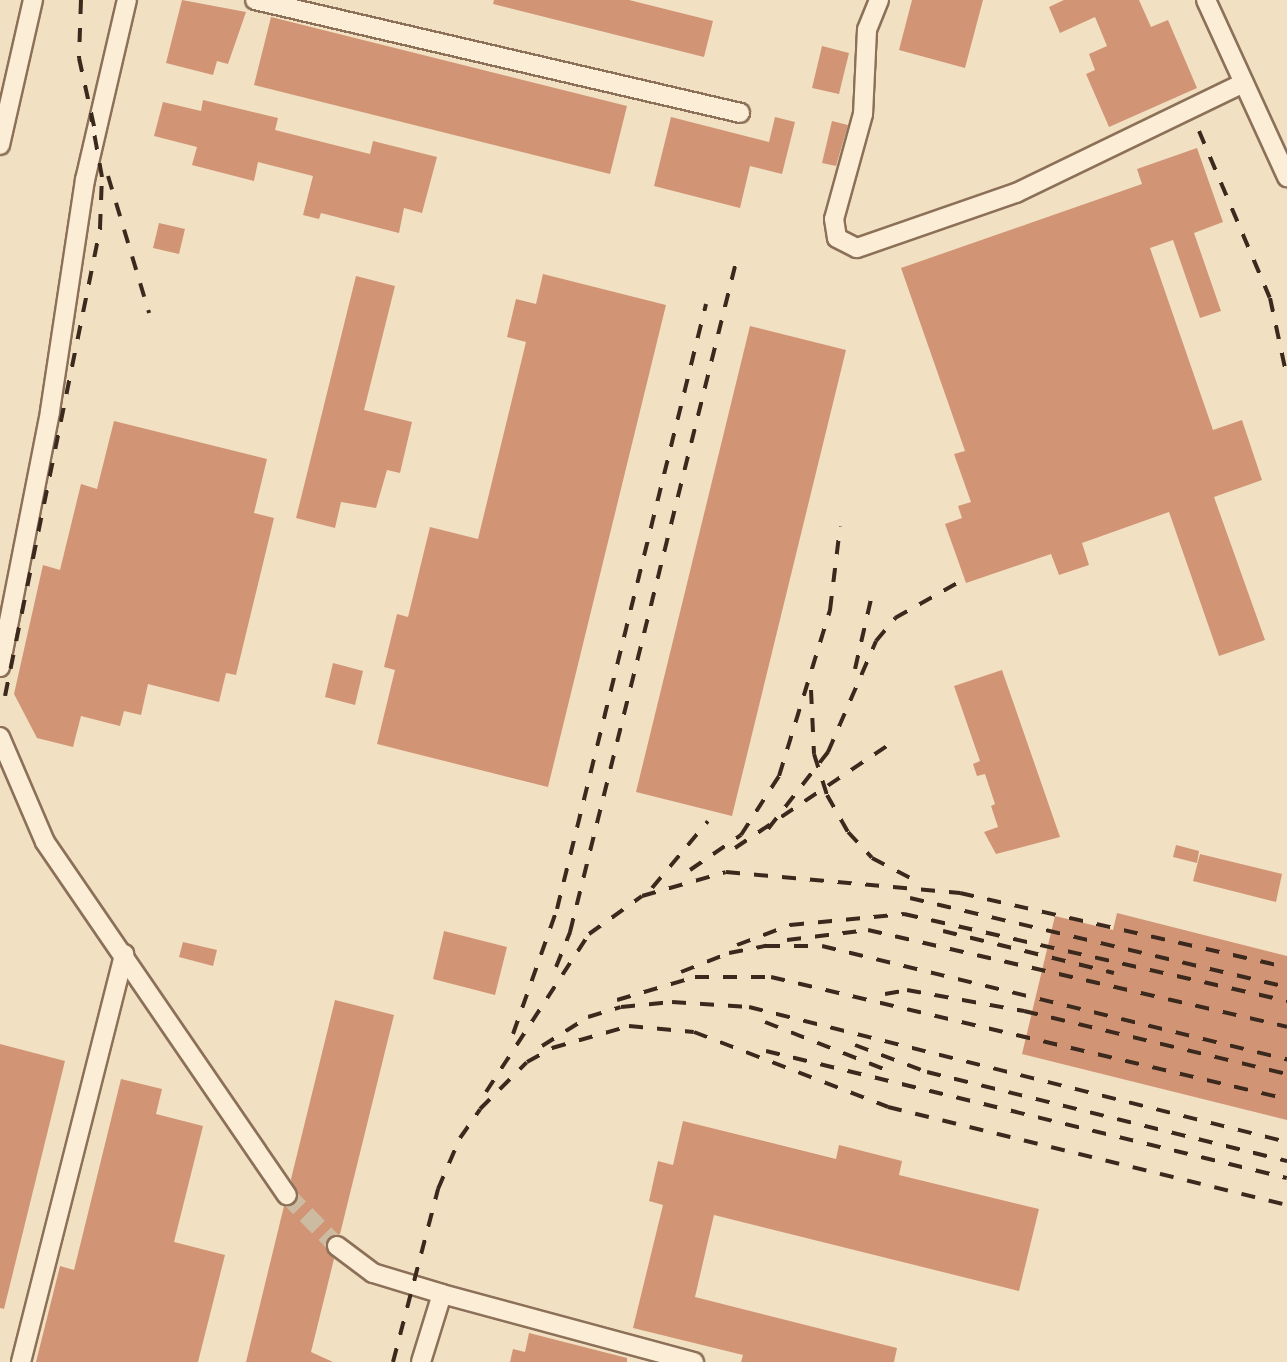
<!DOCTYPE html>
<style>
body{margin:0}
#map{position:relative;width:1287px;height:1362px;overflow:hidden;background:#f1e0c2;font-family:Bitter,serif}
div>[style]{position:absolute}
.building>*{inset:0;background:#d19576}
.minor-tunnel>*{height:18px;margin-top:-9px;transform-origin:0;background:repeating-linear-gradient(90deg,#cdbba1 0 18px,transparent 0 27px)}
.roads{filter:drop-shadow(2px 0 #8c7058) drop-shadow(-2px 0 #8c7058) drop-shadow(0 2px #8c7058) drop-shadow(0 -2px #8c7058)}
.minor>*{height:18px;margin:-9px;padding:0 9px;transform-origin:9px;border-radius:9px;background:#fbedd6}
.rail>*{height:4px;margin-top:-2px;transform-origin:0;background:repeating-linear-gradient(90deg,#3b291d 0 14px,transparent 0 28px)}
span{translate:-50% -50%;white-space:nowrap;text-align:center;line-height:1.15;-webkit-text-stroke:6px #f8ead3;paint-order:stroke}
</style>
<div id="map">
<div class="building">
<i style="clip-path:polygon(182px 0,246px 12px,228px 64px,217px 61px,213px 75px,166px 63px)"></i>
<i style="clip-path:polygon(494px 0,629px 0,713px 21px,704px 57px,493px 4px)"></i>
<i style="clip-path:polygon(912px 0,983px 0,965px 68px,899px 50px)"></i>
<i style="clip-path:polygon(1064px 0,1139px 0,1151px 27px,1168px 20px,1197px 88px,1109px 127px,1086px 74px,1095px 70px,1089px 54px,1107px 46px,1095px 17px,1060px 33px,1049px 7px)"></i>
<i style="clip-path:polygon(271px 17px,627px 106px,610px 174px,254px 85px)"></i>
<i style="clip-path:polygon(822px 46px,849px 53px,839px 94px,812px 88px)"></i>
<i style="clip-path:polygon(203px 100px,278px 118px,275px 130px,370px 154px,373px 141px,437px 157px,422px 213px,404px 208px,399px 233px,321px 213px,319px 219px,303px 215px,313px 176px,258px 162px,254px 181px,192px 165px,197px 147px,154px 136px,163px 102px,201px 111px)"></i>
<i style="clip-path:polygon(671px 117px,769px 142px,775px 117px,795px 122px,782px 174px,750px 166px,740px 208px,654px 186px)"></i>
<i style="clip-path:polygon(832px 121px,848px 125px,836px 166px,822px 163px)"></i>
<i style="clip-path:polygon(1197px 148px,1223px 222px,1194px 233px,1221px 311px,1200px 318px,1173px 240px,1150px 248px,1213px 430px,1242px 420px,1262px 480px,1214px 497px,1265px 640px,1219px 656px,1169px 512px,1082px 543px,1089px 565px,1059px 575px,1051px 554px,966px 583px,945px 524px,962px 518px,958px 506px,971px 502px,954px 454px,965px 451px,901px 268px,1142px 184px,1137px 169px)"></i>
<i style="clip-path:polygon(159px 223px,185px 229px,179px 254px,153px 248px)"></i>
<i style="clip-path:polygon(543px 274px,666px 305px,548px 787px,377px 744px,395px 670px,384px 667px,397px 614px,408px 617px,430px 527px,478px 539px,526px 342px,507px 337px,516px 299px,536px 304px)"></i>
<i style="clip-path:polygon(356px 276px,395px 286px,364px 410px,412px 422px,400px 473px,387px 470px,376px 508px,341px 502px,335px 528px,296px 518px)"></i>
<i style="clip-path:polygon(750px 326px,846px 350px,732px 816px,636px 792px)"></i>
<i style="clip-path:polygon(114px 421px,267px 459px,254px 513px,274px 518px,236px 675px,226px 673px,219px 702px,148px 684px,141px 715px,124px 711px,120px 726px,81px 716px,73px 747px,37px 738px,14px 694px,43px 565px,60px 570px,81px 484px,97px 489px)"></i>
<i style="clip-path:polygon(333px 663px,363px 671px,355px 705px,325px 697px)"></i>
<i style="clip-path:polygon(1002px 670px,1060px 837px,996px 854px,984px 832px,998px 827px,991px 806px,995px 804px,985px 774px,977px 776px,973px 764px,980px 761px,954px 686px)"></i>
<i style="clip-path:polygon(1176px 845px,1199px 851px,1197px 863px,1173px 857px)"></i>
<i style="clip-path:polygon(1200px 854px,1282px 874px,1276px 902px,1193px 881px)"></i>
<i style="clip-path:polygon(1117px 913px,1287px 956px,1287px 1120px,1022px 1054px,1055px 916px,1113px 930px)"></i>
<i style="clip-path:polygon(444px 931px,507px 947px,495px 995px,433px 979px)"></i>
<i style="clip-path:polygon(183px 942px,217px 950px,213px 966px,179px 957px)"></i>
<i style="clip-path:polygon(335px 1000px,394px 1015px,340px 1234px,325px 1244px,334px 1259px,311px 1352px,333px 1362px,246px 1362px,284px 1206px,298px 1199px,291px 1179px)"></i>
<i style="clip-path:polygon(0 1044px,65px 1061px,4px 1309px,0 1308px)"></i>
<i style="clip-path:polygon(121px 1079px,162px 1089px,156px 1114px,203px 1126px,174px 1242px,225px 1255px,198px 1362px,36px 1362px,60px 1266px,74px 1270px)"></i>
<i style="clip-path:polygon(683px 1121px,836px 1159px,839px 1145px,902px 1161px,899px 1175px,1039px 1209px,1019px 1291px,714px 1215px,695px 1297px,897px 1348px,894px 1362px,741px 1362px,743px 1355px,633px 1328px,663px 1205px,649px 1201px,658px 1161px,673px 1165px)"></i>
<i style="clip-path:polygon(529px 1333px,627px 1358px,627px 1362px,510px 1362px,513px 1349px,525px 1352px)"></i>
</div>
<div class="minor-tunnel">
<i style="left:287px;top:1195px;width:71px;rotate:45.6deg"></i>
</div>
<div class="roads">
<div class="minor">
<i style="left:255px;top:0;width:498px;rotate:13.1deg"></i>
<i style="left:879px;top:0;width:32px;rotate:112deg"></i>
<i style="left:867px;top:30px;width:84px;rotate:92.7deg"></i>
<i style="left:863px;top:114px;width:109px;rotate:105.4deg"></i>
<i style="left:834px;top:219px;width:19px;rotate:81deg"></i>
<i style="left:837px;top:238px;width:22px;rotate:27deg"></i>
<i style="left:857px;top:248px;width:168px;rotate:-19.1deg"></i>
<i style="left:1016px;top:193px;width:253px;rotate:-25.8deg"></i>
<i style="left:1206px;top:0;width:195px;rotate:65.4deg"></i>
<i style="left:0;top:145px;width:149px;rotate:-77.2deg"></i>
<i style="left:0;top:667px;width:261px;rotate:-78.9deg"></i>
<i style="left:50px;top:411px;width:234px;rotate:-81.4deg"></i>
<i style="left:85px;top:180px;width:185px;rotate:-76.9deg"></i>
<i style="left:0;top:737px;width:114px;rotate:66.8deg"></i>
<i style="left:45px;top:842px;width:428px;rotate:55.6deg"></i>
<i style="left:337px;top:1246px;width:45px;rotate:36.9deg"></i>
<i style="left:373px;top:1273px;width:72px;rotate:16.9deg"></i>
<i style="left:442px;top:1294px;width:71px;rotate:107.2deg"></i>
<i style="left:442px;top:1294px;width:261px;rotate:15.1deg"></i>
<i style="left:21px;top:1362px;width:421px;rotate:-75.8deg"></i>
</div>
</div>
<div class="rail">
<i style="left:81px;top:0;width:58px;rotate:92deg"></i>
<i style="left:79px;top:58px;width:70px;rotate:77.6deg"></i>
<i style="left:1199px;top:131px;width:181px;rotate:67deg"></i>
<i style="left:1270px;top:298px;width:81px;rotate:77.9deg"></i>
<i style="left:108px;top:176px;width:143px;rotate:73.3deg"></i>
<i style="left:855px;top:669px;width:72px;rotate:-77.1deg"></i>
<i style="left:811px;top:690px;width:64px;rotate:87.3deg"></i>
<i style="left:814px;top:754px;width:43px;rotate:72.4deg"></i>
<i style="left:827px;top:795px;width:43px;rotate:60.4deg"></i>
<i style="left:848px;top:832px;width:35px;rotate:47deg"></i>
<i style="left:872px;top:858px;width:54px;rotate:27.5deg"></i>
<i style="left:5px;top:696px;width:478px;rotate:-78.5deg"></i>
<i style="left:100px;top:228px;width:51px;rotate:-87.8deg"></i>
<i style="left:102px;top:177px;width:62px;rotate:-100.2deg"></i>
<i style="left:768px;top:829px;width:98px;rotate:-52.1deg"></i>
<i style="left:828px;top:752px;width:121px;rotate:-66.6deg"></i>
<i style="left:876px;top:641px;width:30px;rotate:-50deg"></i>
<i style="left:895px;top:618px;width:76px;rotate:-29.3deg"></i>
<i style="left:735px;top:848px;width:194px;rotate:-33.9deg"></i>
<i style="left:690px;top:870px;width:62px;rotate:-34.5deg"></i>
<i style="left:741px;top:835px;width:70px;rotate:-57.2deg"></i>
<i style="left:779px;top:776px;width:174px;rotate:-72.9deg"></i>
<i style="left:830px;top:610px;width:84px;rotate:-83.1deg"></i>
<i style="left:652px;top:888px;width:87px;rotate:-50.1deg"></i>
<i style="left:910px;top:898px;width:387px;rotate:13.3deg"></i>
<i style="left:943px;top:931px;width:176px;rotate:13.8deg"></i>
<i style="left:787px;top:940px;width:82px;rotate:-7deg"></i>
<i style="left:868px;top:930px;width:430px;rotate:13deg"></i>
<i style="left:737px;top:945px;width:57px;rotate:-20.7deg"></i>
<i style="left:790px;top:925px;width:115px;rotate:-5.5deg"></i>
<i style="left:904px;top:914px;width:393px;rotate:12.8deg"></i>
<i style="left:556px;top:967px;width:38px;rotate:-68deg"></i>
<i style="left:570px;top:932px;width:690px;rotate:-76.08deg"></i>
<i style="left:681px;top:972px;width:52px;rotate:-21.6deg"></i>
<i style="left:729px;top:953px;width:38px;rotate:-11deg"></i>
<i style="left:766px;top:946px;width:56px"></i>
<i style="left:822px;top:946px;width:479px;rotate:13.7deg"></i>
<i style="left:885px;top:994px;width:22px;rotate:-10deg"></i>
<i style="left:907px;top:990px;width:119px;rotate:10.2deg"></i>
<i style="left:1024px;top:1011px;width:270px;rotate:13.5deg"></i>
<i style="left:617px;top:1000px;width:81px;rotate:-16.4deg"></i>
<i style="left:695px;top:977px;width:76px"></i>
<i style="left:771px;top:977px;width:530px;rotate:13.3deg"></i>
<i style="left:765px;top:1022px;width:128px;rotate:21.6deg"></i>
<i style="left:513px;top:1034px;width:133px;rotate:-70.6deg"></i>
<i style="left:557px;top:909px;width:623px;rotate:-76.16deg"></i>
<i style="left:855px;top:1045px;width:77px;rotate:20.6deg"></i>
<i style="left:927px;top:1072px;width:371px;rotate:13.9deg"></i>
<i style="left:542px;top:1046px;width:54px;rotate:-32.2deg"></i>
<i style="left:588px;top:1017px;width:34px;rotate:-17deg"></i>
<i style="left:621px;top:1007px;width:51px;rotate:-5.6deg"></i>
<i style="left:672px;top:1002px;width:77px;rotate:3.7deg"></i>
<i style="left:749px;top:1007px;width:555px;rotate:14.09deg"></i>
<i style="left:766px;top:1051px;width:536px;rotate:13.7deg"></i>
<i style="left:486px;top:1092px;width:189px;rotate:-56.9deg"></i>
<i style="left:589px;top:934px;width:65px;rotate:-35.6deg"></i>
<i style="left:642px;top:896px;width:87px;rotate:-15.9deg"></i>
<i style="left:726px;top:872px;width:235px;rotate:5.1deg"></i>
<i style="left:960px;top:893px;width:335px;rotate:12.8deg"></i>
<i style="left:393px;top:1362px;width:179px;rotate:-75.4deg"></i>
<i style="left:438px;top:1189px;width:56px;rotate:-66.7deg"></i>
<i style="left:460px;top:1138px;width:35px;rotate:-55deg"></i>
<i style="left:480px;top:1109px;width:66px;rotate:-45deg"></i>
<i style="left:527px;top:1062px;width:29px;rotate:-29deg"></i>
<i style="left:552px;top:1048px;width:80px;rotate:-15.9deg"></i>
<i style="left:629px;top:1026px;width:65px;rotate:5.3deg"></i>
<i style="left:694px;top:1032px;width:208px;rotate:21.1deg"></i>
<i style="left:888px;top:1107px;width:411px;rotate:13.8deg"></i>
</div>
</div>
